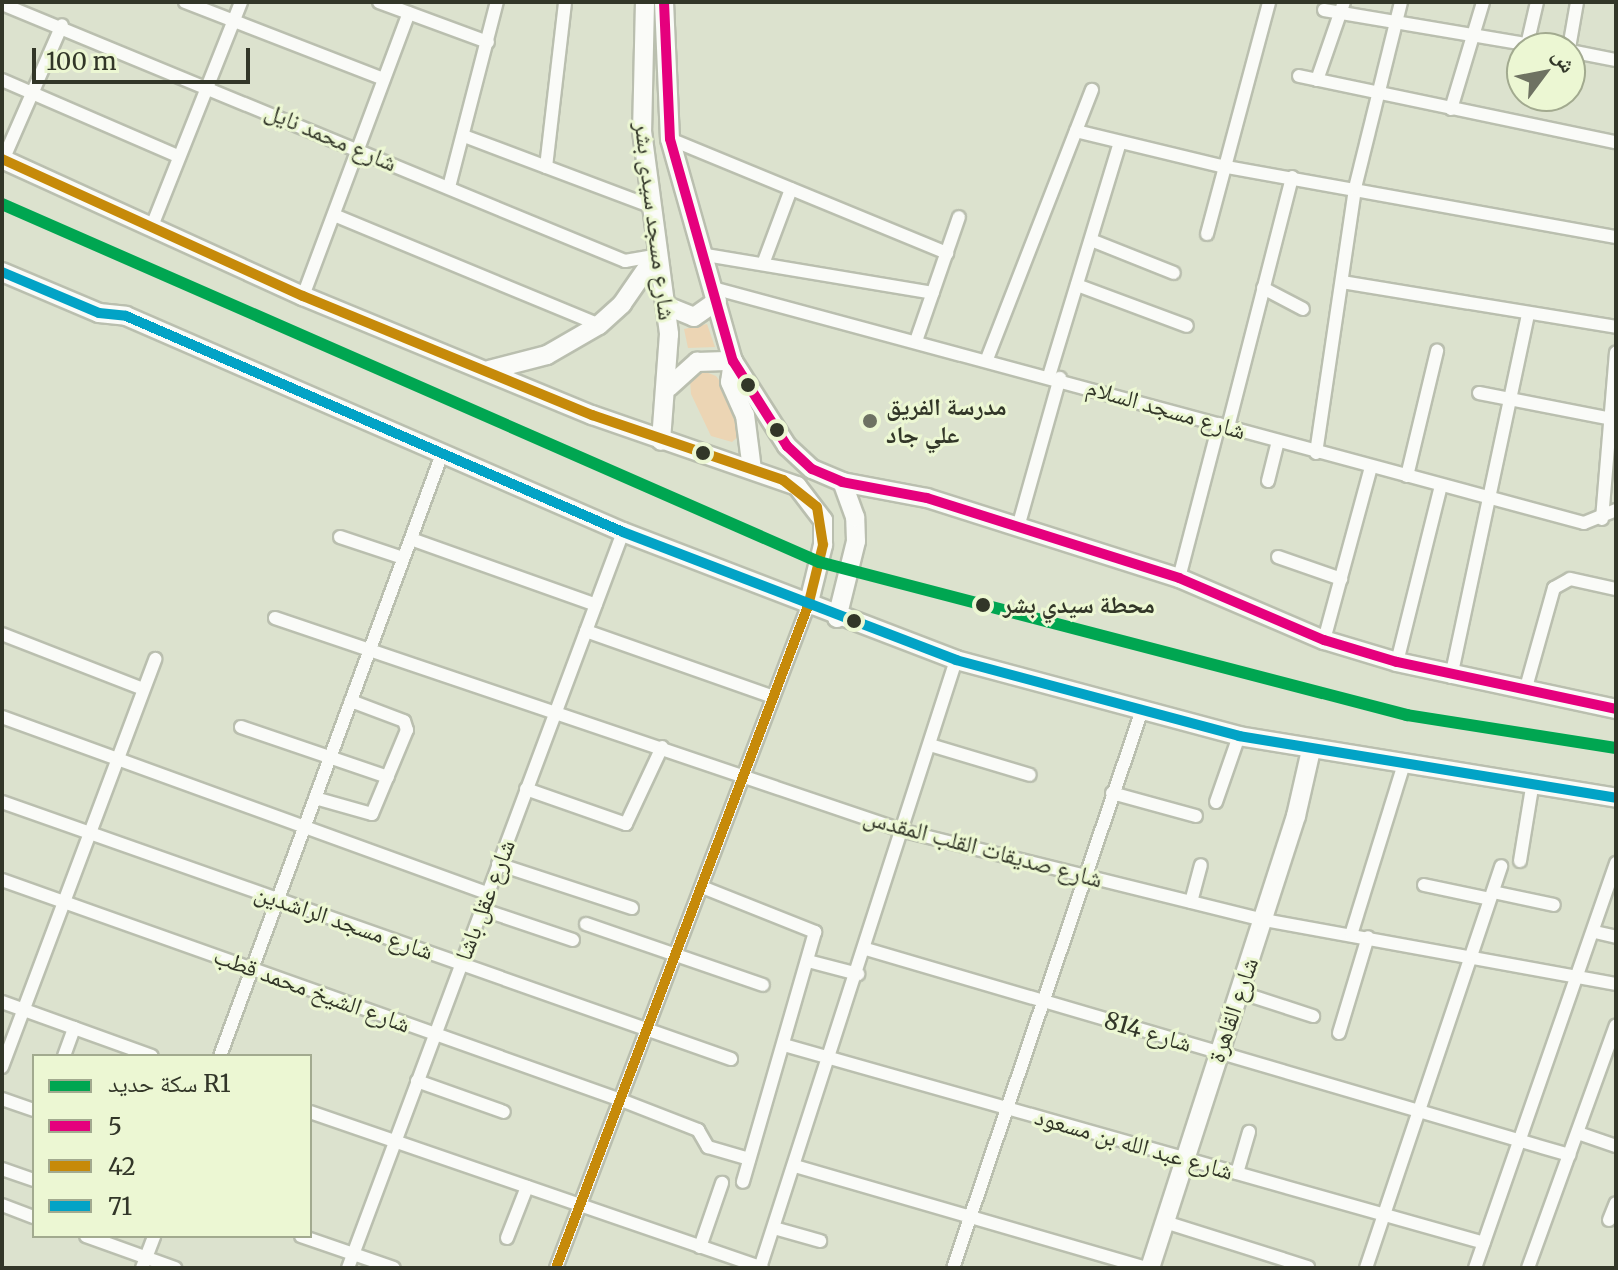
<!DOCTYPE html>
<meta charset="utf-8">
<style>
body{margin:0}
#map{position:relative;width:1618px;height:1270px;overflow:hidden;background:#dce2ce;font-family:Merriweather,"Noto Naskh Arabic",serif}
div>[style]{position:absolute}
.green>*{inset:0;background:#ecd5b4}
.roads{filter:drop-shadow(2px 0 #babfaf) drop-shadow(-2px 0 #babfaf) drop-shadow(0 2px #babfaf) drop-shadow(0 -2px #babfaf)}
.street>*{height:12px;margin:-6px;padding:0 6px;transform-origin:6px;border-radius:6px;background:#fafbf8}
.secondary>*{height:18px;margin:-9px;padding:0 9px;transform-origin:9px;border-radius:9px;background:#fafbf8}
.bus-1>*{height:10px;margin:-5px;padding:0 5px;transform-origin:5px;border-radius:5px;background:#e5007d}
.bus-2>*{height:10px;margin:-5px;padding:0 5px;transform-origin:5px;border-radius:5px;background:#c68a0a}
.bus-3>*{height:10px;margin:-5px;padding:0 5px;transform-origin:5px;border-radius:5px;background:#02a3c6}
.rail-1>*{height:12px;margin:-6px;padding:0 6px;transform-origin:6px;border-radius:6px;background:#00a651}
.dots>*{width:22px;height:22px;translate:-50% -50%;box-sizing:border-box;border:4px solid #ecf7d3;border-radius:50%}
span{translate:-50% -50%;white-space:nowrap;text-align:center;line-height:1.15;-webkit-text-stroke:6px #ecf7d3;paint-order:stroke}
.street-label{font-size:24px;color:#323628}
.poi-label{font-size:24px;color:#323628;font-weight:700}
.left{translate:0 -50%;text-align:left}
.stop-label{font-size:24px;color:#323628;font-weight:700}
.frame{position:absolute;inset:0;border:4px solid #323628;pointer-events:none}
.legend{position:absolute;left:32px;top:1054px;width:280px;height:184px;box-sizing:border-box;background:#ecf7d3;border:2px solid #a2aa8f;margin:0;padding:10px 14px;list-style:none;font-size:24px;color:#323628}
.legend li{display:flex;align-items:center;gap:16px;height:40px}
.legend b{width:40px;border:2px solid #a2aa8f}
.north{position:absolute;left:1506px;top:32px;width:80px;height:80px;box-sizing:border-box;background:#ecf7d3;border:2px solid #a2aa8f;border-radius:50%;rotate:58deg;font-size:22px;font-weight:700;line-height:32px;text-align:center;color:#323628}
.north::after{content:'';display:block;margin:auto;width:28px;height:36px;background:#6e7262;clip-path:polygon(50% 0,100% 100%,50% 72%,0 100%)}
.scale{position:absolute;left:32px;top:48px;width:218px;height:36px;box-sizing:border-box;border:4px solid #323628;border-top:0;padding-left:10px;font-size:24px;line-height:28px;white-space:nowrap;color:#323628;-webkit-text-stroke:6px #ecf7d3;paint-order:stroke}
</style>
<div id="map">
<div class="green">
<i style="clip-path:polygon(707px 324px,715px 347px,688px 348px,684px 329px)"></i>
<i style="clip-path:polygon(703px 371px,716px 376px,736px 403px,741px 434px,732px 442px,711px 436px,691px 394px,690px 380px)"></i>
</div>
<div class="roads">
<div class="street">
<i style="left:185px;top:2px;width:213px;rotate:21.2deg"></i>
<i style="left:379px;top:2px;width:116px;rotate:20.2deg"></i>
<i style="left:2px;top:4px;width:674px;rotate:22.42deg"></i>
<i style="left:625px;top:261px;width:28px;rotate:-10deg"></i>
<i style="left:1324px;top:10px;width:228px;rotate:9.6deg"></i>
<i style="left:1527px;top:45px;width:44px;rotate:-76.9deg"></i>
<i style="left:1569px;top:48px;width:47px;rotate:-80.1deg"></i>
<i style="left:1570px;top:51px;width:47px;rotate:11.1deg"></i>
<i style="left:1299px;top:76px;width:324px;rotate:11.8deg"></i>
<i style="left:2px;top:80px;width:192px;rotate:23.4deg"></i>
<i style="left:1317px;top:80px;width:83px;rotate:-70.9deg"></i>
<i style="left:1451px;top:109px;width:112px;rotate:-73.3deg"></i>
<i style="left:1076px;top:131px;width:149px;rotate:13.6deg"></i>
<i style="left:1221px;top:166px;width:401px;rotate:10.2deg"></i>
<i style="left:464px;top:136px;width:199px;rotate:20.6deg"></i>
<i style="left:670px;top:139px;width:300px;rotate:22.4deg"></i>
<i style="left:3px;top:160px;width:147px;rotate:-66.4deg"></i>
<i style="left:546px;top:167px;width:166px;rotate:-83.4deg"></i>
<i style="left:449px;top:187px;width:191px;rotate:-75.5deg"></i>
<i style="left:334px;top:215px;width:287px;rotate:22.5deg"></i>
<i style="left:152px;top:226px;width:241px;rotate:-68.3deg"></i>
<i style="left:1207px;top:234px;width:240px;rotate:-75deg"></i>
<i style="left:1091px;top:240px;width:89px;rotate:21.7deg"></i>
<i style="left:700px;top:254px;width:236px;rotate:9.5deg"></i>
<i style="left:763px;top:264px;width:80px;rotate:-69.5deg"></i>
<i style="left:1342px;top:282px;width:278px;rotate:9.3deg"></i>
<i style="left:1077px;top:285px;width:117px;rotate:20.4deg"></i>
<i style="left:713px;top:288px;width:902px;rotate:15.1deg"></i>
<i style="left:1584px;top:523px;width:35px;rotate:-22deg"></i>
<i style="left:1263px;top:288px;width:45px;rotate:27.7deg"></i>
<i style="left:303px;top:296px;width:302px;rotate:-69.5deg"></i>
<i style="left:916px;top:341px;width:131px;rotate:-70.9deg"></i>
<i style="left:987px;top:359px;width:289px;rotate:-68.7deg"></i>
<i style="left:1049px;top:376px;width:244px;rotate:-73.1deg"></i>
<i style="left:1479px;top:393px;width:140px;rotate:11.1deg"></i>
<i style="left:1228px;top:427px;width:258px;rotate:-75.6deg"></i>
<i style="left:1316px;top:453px;width:268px;rotate:-81.6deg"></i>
<i style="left:1355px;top:188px;width:192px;rotate:-76.1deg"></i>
<i style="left:1407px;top:476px;width:129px;rotate:-76.5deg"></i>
<i style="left:1268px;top:481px;width:41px;rotate:-76deg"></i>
<i style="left:1602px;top:519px;width:167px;rotate:-85.2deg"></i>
<i style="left:1018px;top:527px;width:155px;rotate:-74.3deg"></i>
<i style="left:340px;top:537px;width:66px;rotate:18.4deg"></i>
<i style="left:411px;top:539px;width:196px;rotate:19.6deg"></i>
<i style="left:1278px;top:557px;width:67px;rotate:19.2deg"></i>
<i style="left:1179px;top:578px;width:159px;rotate:-75.4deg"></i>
<i style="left:275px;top:618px;width:664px;rotate:18.71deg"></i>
<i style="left:904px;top:831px;width:371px;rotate:13.9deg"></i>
<i style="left:1264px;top:920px;width:358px;rotate:10.3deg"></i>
<i style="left:586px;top:631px;width:198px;rotate:19.4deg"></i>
<i style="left:2px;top:634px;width:151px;rotate:21.3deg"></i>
<i style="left:1324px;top:640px;width:179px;rotate:-74.8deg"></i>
<i style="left:1397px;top:662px;width:182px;rotate:-76deg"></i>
<i style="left:1451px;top:677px;width:371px;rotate:-78deg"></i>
<i style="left:1525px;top:691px;width:107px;rotate:-74.3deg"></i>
<i style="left:1554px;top:588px;width:18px;rotate:-29deg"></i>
<i style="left:1570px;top:579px;width:47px;rotate:12.3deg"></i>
<i style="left:2px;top:717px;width:516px;rotate:19.95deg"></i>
<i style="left:241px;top:727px;width:155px;rotate:18.8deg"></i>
<i style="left:930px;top:745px;width:104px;rotate:16.7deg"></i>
<i style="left:526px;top:789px;width:106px;rotate:19.3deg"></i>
<i style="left:626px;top:824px;width:85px;rotate:-64.9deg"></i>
<i style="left:1112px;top:793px;width:87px;rotate:15.3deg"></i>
<i style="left:315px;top:798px;width:59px;rotate:15.7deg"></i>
<i style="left:372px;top:814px;width:91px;rotate:-67.4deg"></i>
<i style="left:407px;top:730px;width:9px;rotate:-108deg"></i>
<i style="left:404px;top:721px;width:57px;rotate:-159.3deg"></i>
<i style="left:2px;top:802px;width:773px;rotate:19.42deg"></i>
<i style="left:1216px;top:802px;width:70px;rotate:-70.8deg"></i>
<i style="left:1520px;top:861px;width:74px;rotate:-80.7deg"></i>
<i style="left:498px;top:864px;width:141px;rotate:18.2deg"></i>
<i style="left:2px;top:880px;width:657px;rotate:19.57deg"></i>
<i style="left:621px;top:1100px;width:83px;rotate:21.3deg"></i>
<i style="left:698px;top:1130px;width:20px;rotate:60deg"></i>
<i style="left:708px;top:1147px;width:43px;rotate:16.3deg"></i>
<i style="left:1424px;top:885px;width:67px;rotate:12deg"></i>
<i style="left:702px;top:887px;width:122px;rotate:21.7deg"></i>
<i style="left:815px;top:932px;width:260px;rotate:106.1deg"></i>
<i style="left:1493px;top:892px;width:62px;rotate:12deg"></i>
<i style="left:1191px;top:902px;width:38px;rotate:-75deg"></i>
<i style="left:481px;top:909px;width:97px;rotate:18.6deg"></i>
<i style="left:586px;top:924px;width:187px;rotate:19deg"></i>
<i style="left:1595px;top:932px;width:22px;rotate:13deg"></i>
<i style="left:1351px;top:935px;width:179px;rotate:-72.8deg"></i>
<i style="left:866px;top:949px;width:733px;rotate:16.33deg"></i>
<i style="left:808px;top:961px;width:52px;rotate:14.6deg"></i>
<i style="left:1239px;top:992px;width:78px;rotate:18deg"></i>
<i style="left:2px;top:1002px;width:159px;rotate:19.8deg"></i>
<i style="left:1339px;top:1033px;width:100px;rotate:-73.2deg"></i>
<i style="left:784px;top:1045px;width:727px;rotate:15.79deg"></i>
<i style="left:64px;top:1056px;width:30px;rotate:-70deg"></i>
<i style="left:220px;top:1056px;width:642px;rotate:-69.76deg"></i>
<i style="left:2px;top:1067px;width:436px;rotate:-69.4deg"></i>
<i style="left:417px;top:1081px;width:92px;rotate:19.6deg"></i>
<i style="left:2px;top:1099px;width:34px;rotate:19deg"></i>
<i style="left:310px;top:1112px;width:478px;rotate:19deg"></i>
<i style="left:1578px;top:1133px;width:40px;rotate:18.9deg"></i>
<i style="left:795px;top:1166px;width:365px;rotate:16.2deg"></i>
<i style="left:2px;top:1169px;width:34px;rotate:19deg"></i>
<i style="left:1237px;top:1173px;width:43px;rotate:-73.7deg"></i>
<i style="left:2px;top:1205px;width:34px;rotate:21deg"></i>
<i style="left:1609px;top:1220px;width:18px;rotate:-68deg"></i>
<i style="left:1165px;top:1222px;width:150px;rotate:17.5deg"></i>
<i style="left:774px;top:1228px;width:48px;rotate:15.8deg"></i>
<i style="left:86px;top:1236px;width:95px;rotate:19.8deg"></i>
<i style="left:301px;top:1236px;width:98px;rotate:19deg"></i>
<i style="left:507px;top:1238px;width:55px;rotate:-68.6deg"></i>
<i style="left:700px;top:1247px;width:68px;rotate:-71deg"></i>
<i style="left:142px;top:1268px;width:34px;rotate:-69deg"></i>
<i style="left:348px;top:1268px;width:786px;rotate:-69.51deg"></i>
<i style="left:556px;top:1268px;width:708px;rotate:-69.16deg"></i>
<i style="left:760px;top:1268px;width:639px;rotate:-72.13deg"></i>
<i style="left:953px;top:1268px;width:586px;rotate:-71.29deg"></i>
<i style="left:1366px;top:1268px;width:424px;rotate:-71.4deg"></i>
<i style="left:1475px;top:1268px;width:429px;rotate:-70.8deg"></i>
<i style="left:1528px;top:1268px;width:258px;rotate:-70.1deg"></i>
</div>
<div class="secondary">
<i style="left:645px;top:2px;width:129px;rotate:91.3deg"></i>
<i style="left:642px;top:131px;width:205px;rotate:82.4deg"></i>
<i style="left:669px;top:334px;width:107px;rotate:94.3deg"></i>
<i style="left:664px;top:2px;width:137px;rotate:87.5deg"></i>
<i style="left:670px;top:139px;width:231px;rotate:74.2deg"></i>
<i style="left:733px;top:361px;width:101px;rotate:57.6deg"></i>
<i style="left:787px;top:446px;width:34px;rotate:43deg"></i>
<i style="left:812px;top:469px;width:33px;rotate:23deg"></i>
<i style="left:842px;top:482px;width:86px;rotate:10.7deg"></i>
<i style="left:927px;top:498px;width:264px;rotate:17.6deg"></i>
<i style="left:1179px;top:578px;width:158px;rotate:23.2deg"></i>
<i style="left:1324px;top:640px;width:76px;rotate:16.8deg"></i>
<i style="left:1397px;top:662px;width:224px;rotate:12.1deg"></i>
<i style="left:2px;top:159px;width:331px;rotate:24.5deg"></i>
<i style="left:303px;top:296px;width:313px;rotate:22.4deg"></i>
<i style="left:592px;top:415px;width:217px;rotate:19.1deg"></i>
<i style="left:797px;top:486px;width:43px;rotate:52.6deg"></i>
<i style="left:823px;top:520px;width:25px;rotate:90deg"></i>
<i style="left:823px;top:545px;width:63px;rotate:103.8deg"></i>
<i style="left:2px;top:272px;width:105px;rotate:22.9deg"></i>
<i style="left:99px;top:313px;width:27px;rotate:6deg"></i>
<i style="left:126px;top:316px;width:542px;rotate:23.49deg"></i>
<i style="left:623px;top:532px;width:357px;rotate:21deg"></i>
<i style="left:956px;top:660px;width:293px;rotate:15deg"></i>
<i style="left:1239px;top:736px;width:382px;rotate:9.3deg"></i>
<i style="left:667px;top:306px;width:29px;rotate:22deg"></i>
<i style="left:694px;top:317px;width:28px;rotate:-35deg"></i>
<i style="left:489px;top:370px;width:60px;rotate:-14.5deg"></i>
<i style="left:547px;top:355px;width:60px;rotate:-30deg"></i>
<i style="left:599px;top:325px;width:31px;rotate:-42deg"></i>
<i style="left:622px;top:304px;width:63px;rotate:-55.3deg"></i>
<i style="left:669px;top:387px;width:38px;rotate:-42deg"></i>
<i style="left:697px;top:362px;width:36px;rotate:-2deg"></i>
<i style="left:733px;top:361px;width:21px;rotate:98deg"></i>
<i style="left:730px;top:382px;width:36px;rotate:66deg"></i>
<i style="left:745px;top:415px;width:55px;rotate:82.7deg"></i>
<i style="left:837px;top:618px;width:79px;rotate:-76.1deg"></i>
<i style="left:856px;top:541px;width:24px;rotate:-92deg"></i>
<i style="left:855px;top:517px;width:37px;rotate:-110deg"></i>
<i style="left:1150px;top:1268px;width:475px;rotate:-72.1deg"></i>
<i style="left:1296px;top:816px;width:68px;rotate:-77.2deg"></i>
</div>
</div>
<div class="bus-1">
<i style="left:664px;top:2px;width:137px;rotate:87.5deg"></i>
<i style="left:670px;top:139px;width:231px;rotate:74.2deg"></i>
<i style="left:733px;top:361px;width:101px;rotate:57.6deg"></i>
<i style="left:787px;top:446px;width:34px;rotate:43deg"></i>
<i style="left:812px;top:469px;width:33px;rotate:23deg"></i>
<i style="left:842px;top:482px;width:86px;rotate:10.7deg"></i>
<i style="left:927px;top:498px;width:264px;rotate:17.6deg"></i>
<i style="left:1179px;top:578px;width:158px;rotate:23.2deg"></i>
<i style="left:1324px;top:640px;width:76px;rotate:16.8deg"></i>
<i style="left:1397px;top:662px;width:224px;rotate:12.1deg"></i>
</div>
<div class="bus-2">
<i style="left:2px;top:159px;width:331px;rotate:24.5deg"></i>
<i style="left:303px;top:296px;width:313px;rotate:22.4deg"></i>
<i style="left:592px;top:415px;width:202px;rotate:18.8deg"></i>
<i style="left:783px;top:480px;width:43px;rotate:38.5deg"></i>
<i style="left:817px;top:507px;width:38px;rotate:81deg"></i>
<i style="left:823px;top:545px;width:63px;rotate:103.8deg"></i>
<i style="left:808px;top:606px;width:708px;rotate:110.84deg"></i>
</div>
<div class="bus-3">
<i style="left:2px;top:272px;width:105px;rotate:22.9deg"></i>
<i style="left:99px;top:313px;width:27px;rotate:6deg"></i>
<i style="left:126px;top:316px;width:542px;rotate:23.49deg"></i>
<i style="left:623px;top:532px;width:357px;rotate:21deg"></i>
<i style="left:956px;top:660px;width:293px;rotate:15deg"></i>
<i style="left:1239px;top:736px;width:382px;rotate:9.3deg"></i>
</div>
<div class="rail-1">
<i style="left:2px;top:204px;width:892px;rotate:23.66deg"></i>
<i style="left:819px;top:562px;width:608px;rotate:14.59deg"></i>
<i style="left:1407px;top:715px;width:212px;rotate:9deg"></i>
</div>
<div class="dots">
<i style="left:748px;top:385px;background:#323628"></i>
<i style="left:870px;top:421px;background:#6e7262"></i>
<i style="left:777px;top:430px;background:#323628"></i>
<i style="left:703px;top:453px;background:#323628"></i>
<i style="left:983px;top:605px;background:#323628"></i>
<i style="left:854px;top:621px;background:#323628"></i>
</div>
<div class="street-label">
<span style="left:331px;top:137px;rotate:23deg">شارع محمد نايل</span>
<span style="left:655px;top:221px;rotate:83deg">شارع مسجد سيدى بشر</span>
<span style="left:1166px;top:409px;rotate:16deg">شارع مسجد السلام</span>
<span style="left:983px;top:848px;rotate:15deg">شارع صديقات القلب المقدس</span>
<span style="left:485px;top:900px;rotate:-69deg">شارع عقل باشا</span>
<span style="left:344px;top:922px;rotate:19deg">شارع مسجد الراشدين</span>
<span style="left:312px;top:990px;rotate:20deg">شارع الشيخ محمد قطب</span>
<span style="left:1233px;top:1010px;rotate:-71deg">شارع القاهرة</span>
<span style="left:1148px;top:1032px;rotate:16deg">شارع 814</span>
<span style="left:1134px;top:1144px;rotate:16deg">شارع عبد الله بن مسعود</span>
</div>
<div class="poi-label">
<span class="left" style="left:886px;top:421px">مدرسة الفريق<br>علي جاد</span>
</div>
<div class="stop-label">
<span class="left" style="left:1003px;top:605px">محطة سيدي بشر</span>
</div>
<div class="frame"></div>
<ul class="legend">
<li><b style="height:10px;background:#00a651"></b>سكة حديد R1</li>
<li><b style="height:10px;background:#e5007d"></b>5</li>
<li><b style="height:10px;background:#c68a0a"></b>42</li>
<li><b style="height:10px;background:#02a3c6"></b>71</li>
</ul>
<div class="north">ش</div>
<div class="scale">100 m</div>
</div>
